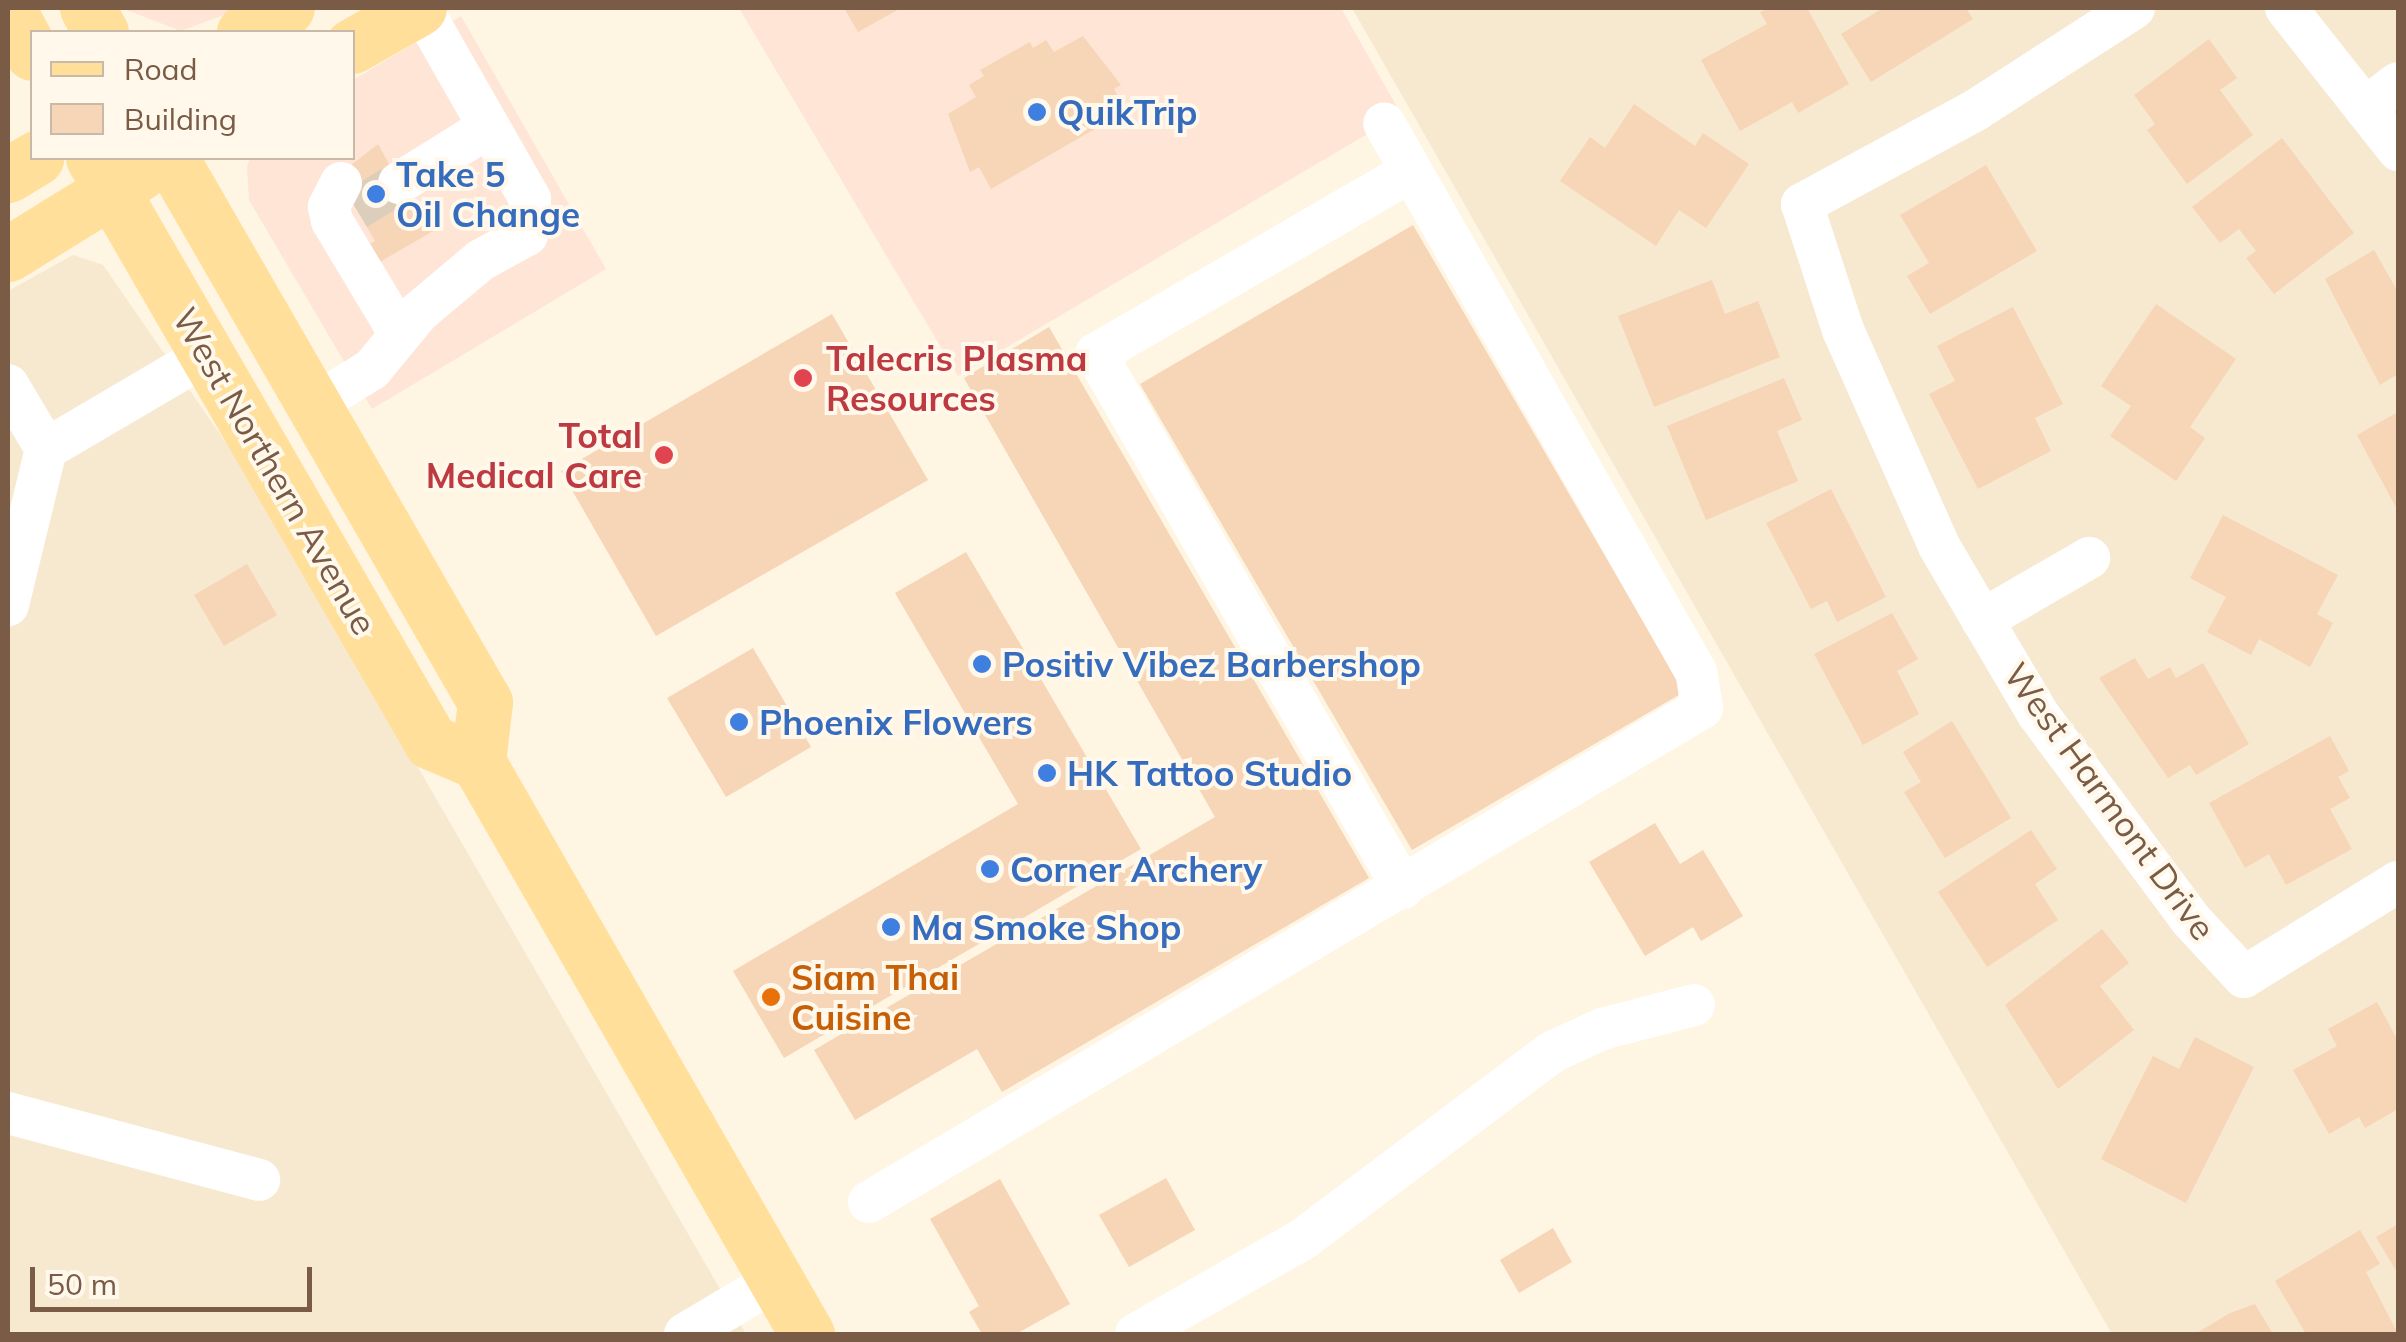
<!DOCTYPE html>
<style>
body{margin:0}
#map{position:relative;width:2406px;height:1342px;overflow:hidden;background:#fef5e3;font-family:Mulish,sans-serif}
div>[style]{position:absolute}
.residential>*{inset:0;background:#f7e8d0}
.commercial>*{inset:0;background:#ffe5d6}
.building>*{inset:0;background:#f7d5b7}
.minor-tunnel>*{height:42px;margin-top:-21px;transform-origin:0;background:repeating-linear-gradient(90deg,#ddcebc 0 42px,transparent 0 63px)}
.minor>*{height:42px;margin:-21px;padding:0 21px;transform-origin:21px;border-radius:21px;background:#fff}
.major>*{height:55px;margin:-27.5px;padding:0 27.5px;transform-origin:27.5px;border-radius:27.5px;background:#ffdf99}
.dots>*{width:28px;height:28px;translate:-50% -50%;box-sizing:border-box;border:5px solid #fff8eb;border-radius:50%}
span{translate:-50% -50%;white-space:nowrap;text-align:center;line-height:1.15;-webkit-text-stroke:8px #fff8eb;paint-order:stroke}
.shop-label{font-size:35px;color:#366cbe;font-weight:700}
.left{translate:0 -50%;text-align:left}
.health-label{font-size:35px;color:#be3a42;font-weight:700}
.right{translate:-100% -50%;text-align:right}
.street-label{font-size:35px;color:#795b46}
.food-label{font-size:35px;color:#c56008;font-weight:700}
.frame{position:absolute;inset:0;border:10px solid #795b46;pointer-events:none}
.legend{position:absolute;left:30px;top:30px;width:325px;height:130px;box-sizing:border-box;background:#fff8eb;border:2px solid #c9b9a9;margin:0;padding:12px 18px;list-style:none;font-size:30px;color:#795b46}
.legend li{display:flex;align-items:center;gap:20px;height:50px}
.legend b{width:50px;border:2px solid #c9b9a9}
.scale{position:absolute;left:30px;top:1267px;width:282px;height:45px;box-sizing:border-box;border:5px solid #795b46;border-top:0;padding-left:12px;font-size:30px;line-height:35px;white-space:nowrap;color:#795b46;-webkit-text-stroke:8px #fff8eb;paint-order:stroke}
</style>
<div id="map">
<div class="residential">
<i style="clip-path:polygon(1352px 8px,2398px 8px,2398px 1334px,2112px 1334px)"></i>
<i style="clip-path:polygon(73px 255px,103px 265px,251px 479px,746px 1334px,8px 1334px,8px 291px)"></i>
</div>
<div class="commercial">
<i style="clip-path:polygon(121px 8px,242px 8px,181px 31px)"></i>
<i style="clip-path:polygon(739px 8px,1341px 8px,1401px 114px,958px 376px)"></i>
<i style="clip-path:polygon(461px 16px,606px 269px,372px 409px,249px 200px,247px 167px,250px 158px,352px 158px,353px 80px)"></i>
</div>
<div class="building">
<i style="clip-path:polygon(844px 8px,901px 8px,858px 32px)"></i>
<i style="clip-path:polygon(1769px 8px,1807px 8px,1849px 84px,1798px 113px,1792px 102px,1740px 131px,1701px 60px,1767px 24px,1760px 12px)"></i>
<i style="clip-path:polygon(1883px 8px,1966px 8px,1973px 19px,1871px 82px,1841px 34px)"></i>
<i style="clip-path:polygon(1083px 36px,1121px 85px,1114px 89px,1126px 111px,991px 189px,979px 167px,970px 172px,948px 114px,976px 97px,969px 85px,984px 76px,980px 70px,1030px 42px,1033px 48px,1046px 40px,1054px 52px)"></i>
<i style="clip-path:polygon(2209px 39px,2237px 78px,2220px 90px,2253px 135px,2187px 184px,2147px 130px,2155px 124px,2134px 95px)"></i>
<i style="clip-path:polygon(1634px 104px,1695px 146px,1703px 133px,1749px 164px,1706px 228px,1679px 210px,1656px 246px,1560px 181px,1590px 137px,1605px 148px)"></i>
<i style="clip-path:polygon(2282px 138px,2354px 233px,2274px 294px,2246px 258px,2256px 251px,2239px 229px,2220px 243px,2192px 207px)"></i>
<i style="clip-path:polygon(378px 144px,418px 216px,424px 212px,435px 230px,378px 263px,368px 245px,375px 241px,337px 176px)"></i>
<i style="clip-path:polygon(1986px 165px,2037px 251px,1930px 314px,1907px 276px,1929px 263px,1900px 215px)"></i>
<i style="clip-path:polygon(1413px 225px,1684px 692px,1412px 850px,1140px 384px)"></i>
<i style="clip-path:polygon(2374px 250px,2398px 292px,2398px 374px,2380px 385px,2325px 279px)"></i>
<i style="clip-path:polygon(1712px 280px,1725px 314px,1758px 301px,1780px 357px,1654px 407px,1618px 316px)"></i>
<i style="clip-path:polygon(2156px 304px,2236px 359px,2190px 427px,2205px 438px,2176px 481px,2110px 436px,2131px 406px,2101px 386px)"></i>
<i style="clip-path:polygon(2013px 307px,2063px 404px,2035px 418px,2051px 451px,1978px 489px,1929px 394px,1955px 381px,1937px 346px)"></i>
<i style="clip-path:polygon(832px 314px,928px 480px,656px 636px,561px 471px)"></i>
<i style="clip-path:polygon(1049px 327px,1369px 878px,1002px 1092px,977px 1049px,855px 1120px,814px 1050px,1215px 817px,964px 378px)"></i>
<i style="clip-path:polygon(1784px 378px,1802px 420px,1777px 431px,1798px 481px,1706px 520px,1667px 426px)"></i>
<i style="clip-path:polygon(2398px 412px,2398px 511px,2357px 435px)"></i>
<i style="clip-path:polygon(1831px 489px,1886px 597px,1837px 622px,1827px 601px,1811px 609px,1766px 523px)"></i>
<i style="clip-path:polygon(2223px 515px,2338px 575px,2317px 614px,2333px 623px,2310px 667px,2259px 639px,2251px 655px,2207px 632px,2226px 597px,2190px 578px)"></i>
<i style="clip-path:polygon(966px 552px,1141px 849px,784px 1058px,733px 971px,1018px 804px,895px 593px)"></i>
<i style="clip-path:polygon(247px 564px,277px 615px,224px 646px,194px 595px)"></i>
<i style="clip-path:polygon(1892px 613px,1918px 659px,1897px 671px,1919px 714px,1863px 745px,1814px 654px)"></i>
<i style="clip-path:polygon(753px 648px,811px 747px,726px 797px,667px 698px)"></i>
<i style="clip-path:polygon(2135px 658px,2148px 679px,2170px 667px,2176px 678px,2203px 663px,2249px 744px,2196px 775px,2190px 765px,2168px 778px,2099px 678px)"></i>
<i style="clip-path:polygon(1952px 721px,2011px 818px,1945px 858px,1904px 792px,1921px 782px,1903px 752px)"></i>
<i style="clip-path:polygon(2330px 736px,2349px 771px,2338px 777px,2350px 798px,2330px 809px,2352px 849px,2286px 885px,2269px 854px,2245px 868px,2209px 803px)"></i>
<i style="clip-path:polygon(1655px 823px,1680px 864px,1703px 850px,1743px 916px,1701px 941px,1693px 927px,1645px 956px,1589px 862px)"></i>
<i style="clip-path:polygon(2031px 830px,2057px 869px,2035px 884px,2058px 920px,1987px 967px,1938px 892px)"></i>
<i style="clip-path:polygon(2102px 929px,2129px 963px,2100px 986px,2134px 1030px,2058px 1089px,2005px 1005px)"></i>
<i style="clip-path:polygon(2377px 1002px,2398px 1041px,2398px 1109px,2365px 1128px,2359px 1117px,2329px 1134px,2293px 1070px,2337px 1046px,2328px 1029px)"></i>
<i style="clip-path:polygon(2195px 1037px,2254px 1067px,2186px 1203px,2101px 1159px,2153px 1056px,2179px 1069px)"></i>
<i style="clip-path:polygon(1166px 1178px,1195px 1230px,1129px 1267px,1099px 1215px)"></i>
<i style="clip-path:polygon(1000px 1179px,1070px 1304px,1016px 1334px,982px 1334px,969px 1312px,979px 1306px,930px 1219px)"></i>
<i style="clip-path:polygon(2398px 1224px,2398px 1274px,2376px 1237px)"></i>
<i style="clip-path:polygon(1553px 1228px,1572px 1262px,1519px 1293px,1500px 1260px)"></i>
<i style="clip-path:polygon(2360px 1230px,2380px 1264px,2366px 1272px,2398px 1334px,2306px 1334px,2275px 1281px)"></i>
<i style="clip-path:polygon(2255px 1304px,2273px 1334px,2195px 1334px,2230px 1313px)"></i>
</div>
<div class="minor-tunnel">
<i style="left:356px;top:209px;width:50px;rotate:-31.2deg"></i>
</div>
<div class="minor">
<i style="left:2134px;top:8px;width:188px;rotate:147.2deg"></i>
<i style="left:1976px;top:110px;width:198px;rotate:151.6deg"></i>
<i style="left:1802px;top:204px;width:133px;rotate:72deg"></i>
<i style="left:1843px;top:330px;width:236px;rotate:66deg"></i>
<i style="left:1939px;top:546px;width:195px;rotate:59.5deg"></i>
<i style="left:2038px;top:714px;width:257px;rotate:53.4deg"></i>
<i style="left:2191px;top:920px;width:78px;rotate:47.1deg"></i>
<i style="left:2244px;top:977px;width:181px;rotate:-31.7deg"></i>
<i style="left:2286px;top:8px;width:181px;rotate:51.7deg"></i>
<i style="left:2365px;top:108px;width:41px;rotate:-37.1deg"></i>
<i style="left:341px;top:183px;width:27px;rotate:117deg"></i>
<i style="left:329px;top:207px;width:14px;rotate:78deg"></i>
<i style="left:332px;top:221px;width:132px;rotate:59deg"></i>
<i style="left:399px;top:183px;width:106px;rotate:-31.9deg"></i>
<i style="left:8px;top:385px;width:74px;rotate:59.3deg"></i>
<i style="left:46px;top:449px;width:161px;rotate:103.7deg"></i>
<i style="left:314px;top:405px;width:68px;rotate:-31.8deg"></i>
<i style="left:372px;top:369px;width:74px;rotate:-50.5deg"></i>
<i style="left:419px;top:312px;width:81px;rotate:-40deg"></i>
<i style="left:481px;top:260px;width:52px;rotate:-28.5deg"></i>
<i style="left:527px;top:235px;width:36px;rotate:-85deg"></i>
<i style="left:530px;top:199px;width:220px;rotate:-119.7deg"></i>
<i style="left:46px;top:449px;width:188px;rotate:-30.4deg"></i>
<i style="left:1982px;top:620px;width:124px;rotate:-30.1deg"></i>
<i style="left:1403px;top:888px;width:616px;rotate:-119.89deg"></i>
<i style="left:1096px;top:354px;width:363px;rotate:-30.1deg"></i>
<i style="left:8px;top:1113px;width:260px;rotate:14.9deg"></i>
<i style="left:869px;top:1202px;width:968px;rotate:-30.67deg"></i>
<i style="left:1702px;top:708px;width:36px;rotate:-99deg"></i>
<i style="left:1696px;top:672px;width:631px;rotate:-119.61deg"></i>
<i style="left:685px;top:1334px;width:106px;rotate:-30.7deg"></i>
<i style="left:1136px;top:1334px;width:192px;rotate:-29.6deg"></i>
<i style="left:1303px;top:1239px;width:311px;rotate:-36.9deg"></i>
<i style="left:1552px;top:1052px;width:55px;rotate:-24.7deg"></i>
<i style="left:1602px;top:1029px;width:95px;rotate:-14.6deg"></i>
</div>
<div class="major">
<i style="left:87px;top:8px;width:28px;rotate:60deg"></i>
<i style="left:8px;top:9px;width:50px;rotate:61.4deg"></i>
<i style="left:244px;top:32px;width:49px;rotate:-29.2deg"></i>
<i style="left:352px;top:46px;width:77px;rotate:-29.6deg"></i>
<i style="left:93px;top:158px;width:675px;rotate:59.94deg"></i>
<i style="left:431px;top:742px;width:51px;rotate:23.1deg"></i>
<i style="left:171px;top:158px;width:628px;rotate:60.01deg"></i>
<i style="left:485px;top:702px;width:60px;rotate:96.7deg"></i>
<i style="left:478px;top:762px;width:660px;rotate:60.09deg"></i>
<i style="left:8px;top:175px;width:33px;rotate:-31deg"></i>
<i style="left:8px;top:254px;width:156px;rotate:-31.7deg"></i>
</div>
<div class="dots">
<i style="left:1037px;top:112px;background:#3f7fe0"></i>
<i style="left:376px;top:194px;background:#3f7fe0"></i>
<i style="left:803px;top:378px;background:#e0444e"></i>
<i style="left:664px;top:455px;background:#e0444e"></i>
<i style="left:982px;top:664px;background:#3f7fe0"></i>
<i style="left:739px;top:722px;background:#3f7fe0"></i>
<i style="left:1047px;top:773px;background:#3f7fe0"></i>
<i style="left:990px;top:869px;background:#3f7fe0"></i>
<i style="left:891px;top:927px;background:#3f7fe0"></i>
<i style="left:771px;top:997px;background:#e8710a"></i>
</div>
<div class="shop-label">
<span class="left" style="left:1057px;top:112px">QuikTrip</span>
<span class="left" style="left:396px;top:194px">Take 5<br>Oil Change</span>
<span class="left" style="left:1002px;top:664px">Positiv Vibez Barbershop</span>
<span class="left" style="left:759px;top:722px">Phoenix Flowers</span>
<span class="left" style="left:1067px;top:773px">HK Tattoo Studio</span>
<span class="left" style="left:1010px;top:869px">Corner Archery</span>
<span class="left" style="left:911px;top:927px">Ma Smoke Shop</span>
</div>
<div class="health-label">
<span class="left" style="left:826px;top:378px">Talecris Plasma<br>Resources</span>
<span class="right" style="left:642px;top:455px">Total<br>Medical Care</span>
</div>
<div class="street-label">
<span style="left:275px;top:471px;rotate:60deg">West Northern Avenue</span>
<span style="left:2110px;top:801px;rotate:54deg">West Harmont Drive</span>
</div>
<div class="food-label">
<span class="left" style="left:791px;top:997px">Siam Thai<br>Cuisine</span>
</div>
<div class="frame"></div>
<ul class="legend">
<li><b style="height:12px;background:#ffdf99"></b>Road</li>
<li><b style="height:28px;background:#f7d5b7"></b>Building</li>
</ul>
<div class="scale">50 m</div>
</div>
